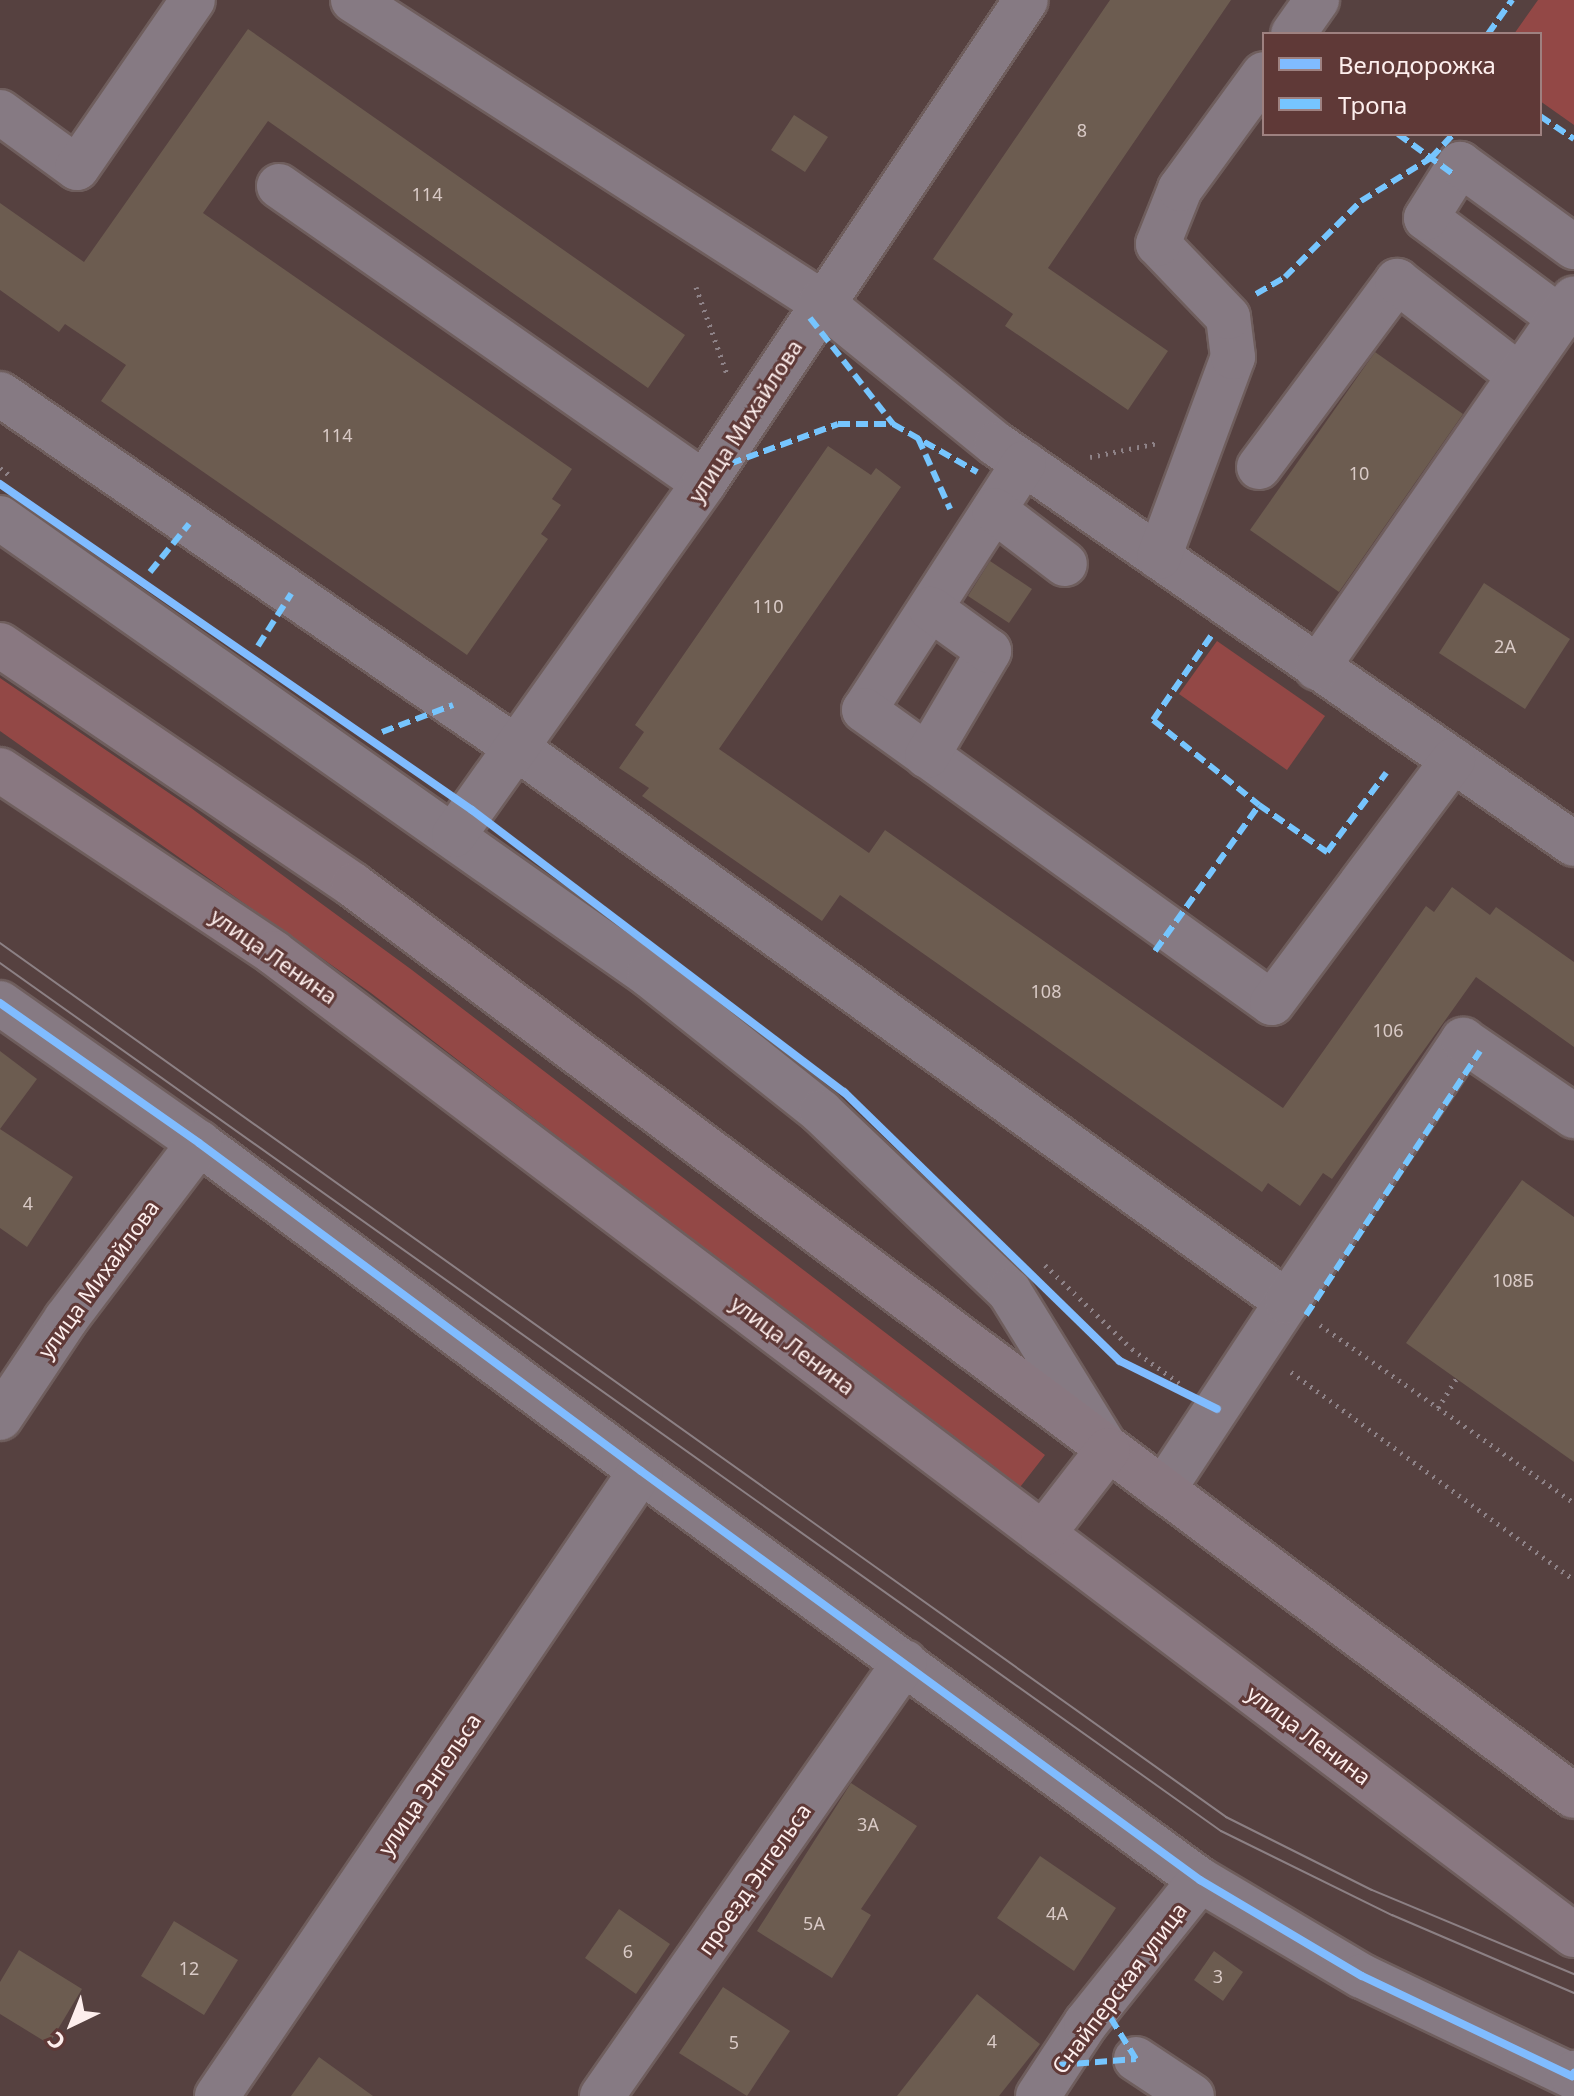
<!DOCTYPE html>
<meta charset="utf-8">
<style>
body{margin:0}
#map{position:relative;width:1574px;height:2096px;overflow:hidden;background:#564140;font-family:"Noto Sans",sans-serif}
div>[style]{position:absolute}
.green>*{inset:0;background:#934846}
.building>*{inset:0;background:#6c5c50}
.path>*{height:5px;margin-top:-2.5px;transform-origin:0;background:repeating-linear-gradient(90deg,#8e8287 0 2px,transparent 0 8px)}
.roads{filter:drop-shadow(2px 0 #6f5e5d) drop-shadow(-2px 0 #6f5e5d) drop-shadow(0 2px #6f5e5d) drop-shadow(0 -2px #6f5e5d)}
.minor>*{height:44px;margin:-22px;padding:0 22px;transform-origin:22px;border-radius:22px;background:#867a83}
.major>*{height:44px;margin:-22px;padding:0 22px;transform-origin:22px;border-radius:22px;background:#897881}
.tram>*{height:2px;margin:-1px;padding:0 1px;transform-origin:1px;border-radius:1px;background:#8c8084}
.quiet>*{height:6px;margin-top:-3px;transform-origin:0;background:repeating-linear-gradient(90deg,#76c5fe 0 12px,transparent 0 18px)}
.cycleway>*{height:8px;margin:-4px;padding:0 4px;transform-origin:4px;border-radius:4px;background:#80bcff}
span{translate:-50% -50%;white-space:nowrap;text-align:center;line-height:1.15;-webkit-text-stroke:6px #5f3937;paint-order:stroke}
.number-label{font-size:18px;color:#d9cac6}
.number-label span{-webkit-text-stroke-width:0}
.street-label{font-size:22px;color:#fdeeed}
.legend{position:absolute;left:1262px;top:32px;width:280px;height:104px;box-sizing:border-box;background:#5f3937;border:2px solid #9e8180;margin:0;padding:10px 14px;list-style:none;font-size:24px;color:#fdeeed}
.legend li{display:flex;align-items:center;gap:16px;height:40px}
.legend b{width:40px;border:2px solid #9e8180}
.north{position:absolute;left:32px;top:1984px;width:80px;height:80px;-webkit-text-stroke:6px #5f3937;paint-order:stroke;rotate:223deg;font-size:22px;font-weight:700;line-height:32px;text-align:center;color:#fdeeed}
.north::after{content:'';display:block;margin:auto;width:28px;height:36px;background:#fdeeed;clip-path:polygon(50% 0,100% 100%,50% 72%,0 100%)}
</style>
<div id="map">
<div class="green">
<i style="clip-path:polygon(1538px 0,1574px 0,1574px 125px,1540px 101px,1540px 34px,1514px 34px)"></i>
<i style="clip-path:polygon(1217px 641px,1325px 716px,1287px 770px,1179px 694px)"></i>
<i style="clip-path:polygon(0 678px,191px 808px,412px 970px,1045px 1455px,1017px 1491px,371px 993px,0 731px)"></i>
</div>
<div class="building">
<i style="clip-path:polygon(1110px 0,1231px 0,1048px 268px,1168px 351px,1128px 410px,1005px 326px,1013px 314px,933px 259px)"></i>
<i style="clip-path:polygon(248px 29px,685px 335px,648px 388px,268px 121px,203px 213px,572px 469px,552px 499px,561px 505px,541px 534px,548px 539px,467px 655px,101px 401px,126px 365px,65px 324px,59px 332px,0 290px,0 203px,84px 262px)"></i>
<i style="clip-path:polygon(794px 115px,828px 137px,805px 172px,771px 150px)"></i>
<i style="clip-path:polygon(1375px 352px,1463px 414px,1339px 592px,1250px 530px)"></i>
<i style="clip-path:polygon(828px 446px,871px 475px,876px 468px,901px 487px,719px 749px,869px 853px,885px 830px,1283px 1108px,1426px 906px,1434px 912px,1452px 887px,1490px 915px,1496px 907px,1574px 962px,1574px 1047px,1476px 977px,1332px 1179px,1323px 1173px,1300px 1206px,1268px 1183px,1262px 1192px,840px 895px,822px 921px,642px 796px,649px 788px,619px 768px,644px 732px,635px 725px)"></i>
<i style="clip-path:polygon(990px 561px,1032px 589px,1009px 623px,968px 596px)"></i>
<i style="clip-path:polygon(1484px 583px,1570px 639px,1525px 709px,1439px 653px)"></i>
<i style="clip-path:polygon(0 1051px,37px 1079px,0 1129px)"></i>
<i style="clip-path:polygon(0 1129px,73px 1177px,27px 1247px,0 1228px)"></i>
<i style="clip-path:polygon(1522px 1180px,1574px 1217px,1574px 1462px,1406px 1343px)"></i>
<i style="clip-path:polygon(851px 1783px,917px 1826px,861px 1909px,871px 1915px,832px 1978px,757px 1931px)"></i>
<i style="clip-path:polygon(1040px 1856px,1116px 1908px,1074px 1971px,997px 1918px)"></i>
<i style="clip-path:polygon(619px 1909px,670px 1944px,636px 1994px,585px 1958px)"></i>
<i style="clip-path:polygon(174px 1921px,238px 1960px,204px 2015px,141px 1976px)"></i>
<i style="clip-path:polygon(19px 1950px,82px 1989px,49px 2044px,0 2014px,0 1982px)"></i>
<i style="clip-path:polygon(1214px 1951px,1243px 1972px,1223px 2001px,1194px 1980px)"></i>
<i style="clip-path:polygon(723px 1987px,790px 2031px,747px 2096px,679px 2053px)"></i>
<i style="clip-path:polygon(977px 1994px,1040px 2044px,999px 2096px,897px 2096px)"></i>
<i style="clip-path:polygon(319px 2057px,373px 2096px,291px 2096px)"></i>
</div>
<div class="path">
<i style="left:696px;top:287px;width:92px;rotate:70.4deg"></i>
<i style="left:1090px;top:457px;width:69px;rotate:-11.6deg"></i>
<i style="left:0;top:468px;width:15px;rotate:37deg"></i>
<i style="left:1045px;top:1265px;width:121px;rotate:44deg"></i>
<i style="left:1132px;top:1349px;width:62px;rotate:35.8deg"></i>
<i style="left:1320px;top:1325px;width:310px;rotate:35deg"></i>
<i style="left:1291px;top:1372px;width:351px;rotate:36.3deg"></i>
<i style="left:1438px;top:1408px;width:36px;rotate:-58deg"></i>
</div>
<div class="roads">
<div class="minor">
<i style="left:353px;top:0;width:557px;rotate:32.83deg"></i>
<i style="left:821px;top:302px;width:225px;rotate:39.1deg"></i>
<i style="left:996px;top:444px;width:703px;rotate:34.68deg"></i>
<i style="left:1293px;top:34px;width:42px;rotate:-54.8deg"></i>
<i style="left:0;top:112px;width:95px;rotate:36deg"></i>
<i style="left:77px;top:168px;width:204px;rotate:-55.4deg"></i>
<i style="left:279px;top:186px;width:518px;rotate:34.95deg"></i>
<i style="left:1560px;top:318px;width:167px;rotate:-143.3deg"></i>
<i style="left:1426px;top:218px;width:64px;rotate:-57.8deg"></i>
<i style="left:1460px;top:164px;width:141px;rotate:36.1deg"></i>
<i style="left:0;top:394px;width:628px;rotate:34.42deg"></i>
<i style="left:518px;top:749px;width:947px;rotate:35.72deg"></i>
<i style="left:1287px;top:1302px;width:225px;rotate:123.4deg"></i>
<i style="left:1024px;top:463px;width:294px;rotate:122.9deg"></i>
<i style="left:864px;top:710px;width:502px;rotate:35.68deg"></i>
<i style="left:1272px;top:1003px;width:303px;rotate:-53.3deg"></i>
<i style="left:1259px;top:467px;width:232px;rotate:-53.4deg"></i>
<i style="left:1397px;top:281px;width:155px;rotate:37.7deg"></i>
<i style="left:994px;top:510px;width:89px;rotate:37.3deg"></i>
<i style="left:0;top:518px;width:794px;rotate:35.15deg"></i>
<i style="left:649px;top:975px;width:220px;rotate:38.5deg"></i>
<i style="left:821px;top:1112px;width:260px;rotate:43.6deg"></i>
<i style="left:1009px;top:1291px;width:185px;rotate:58.3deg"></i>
<i style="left:1159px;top:557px;width:213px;rotate:-69.7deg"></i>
<i style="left:1233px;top:357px;width:40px;rotate:-97.1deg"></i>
<i style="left:1228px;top:317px;width:101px;rotate:-133.8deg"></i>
<i style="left:1158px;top:244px;width:59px;rotate:-68.2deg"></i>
<i style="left:1180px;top:189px;width:142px;rotate:-53.9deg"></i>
<i style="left:1317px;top:668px;width:450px;rotate:-55.2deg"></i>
<i style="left:927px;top:756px;width:122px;rotate:-59.4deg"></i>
<i style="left:989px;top:651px;width:72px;rotate:-144.1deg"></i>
<i style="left:454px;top:835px;width:432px;rotate:-54.6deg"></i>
<i style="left:704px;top:483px;width:580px;rotate:-56.31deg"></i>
<i style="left:0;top:1003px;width:243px;rotate:35.1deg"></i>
<i style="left:199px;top:1143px;width:550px;rotate:36.58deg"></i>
<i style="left:641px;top:1471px;width:693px;rotate:36.19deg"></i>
<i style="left:1200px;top:1880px;width:188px;rotate:30.7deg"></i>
<i style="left:1362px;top:1976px;width:233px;rotate:25.5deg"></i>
<i style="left:1572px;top:2076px;width:4px;rotate:-56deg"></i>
<i style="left:1287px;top:1302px;width:316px;rotate:-56.1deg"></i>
<i style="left:1463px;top:1040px;width:135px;rotate:34.4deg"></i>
<i style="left:0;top:1418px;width:119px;rotate:-56.3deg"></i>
<i style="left:66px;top:1319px;width:221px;rotate:-52.9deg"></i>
<i style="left:1136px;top:2059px;width:67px;rotate:33.5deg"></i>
<i style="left:217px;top:2096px;width:755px;rotate:-55.85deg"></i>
<i style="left:602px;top:2096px;width:529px;rotate:-55.08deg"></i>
<i style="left:1038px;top:2096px;width:87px;rotate:-56.7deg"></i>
<i style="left:1086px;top:2023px;width:183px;rotate:-51.4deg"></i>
</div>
<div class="major">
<i style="left:0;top:645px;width:427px;rotate:34.2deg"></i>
<i style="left:353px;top:885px;width:1523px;rotate:36.73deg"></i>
<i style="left:0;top:770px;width:329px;rotate:33.7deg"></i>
<i style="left:274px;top:953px;width:1629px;rotate:37.07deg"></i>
<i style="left:1043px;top:1534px;width:106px;rotate:-52.3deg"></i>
</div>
</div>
<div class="tram">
<i style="left:0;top:943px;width:1506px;rotate:35.48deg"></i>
<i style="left:1226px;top:1817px;width:163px;rotate:26.6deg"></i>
<i style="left:1372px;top:1890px;width:219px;rotate:22.6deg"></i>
<i style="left:0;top:963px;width:1498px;rotate:35.41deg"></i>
<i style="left:1221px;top:1831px;width:191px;rotate:26.2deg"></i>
<i style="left:1392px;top:1915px;width:198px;rotate:23.2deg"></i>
</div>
<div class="quiet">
<i style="left:1488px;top:34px;width:42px;rotate:-54.8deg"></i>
<i style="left:1540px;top:116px;width:41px;rotate:34.1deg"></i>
<i style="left:1398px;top:134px;width:68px;rotate:36deg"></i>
<i style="left:1256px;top:294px;width:34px;rotate:-30deg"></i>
<i style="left:1285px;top:277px;width:107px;rotate:-45deg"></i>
<i style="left:1361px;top:201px;width:82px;rotate:-31.6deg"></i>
<i style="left:1431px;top:158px;width:33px;rotate:-47deg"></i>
<i style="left:810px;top:318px;width:135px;rotate:51.9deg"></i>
<i style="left:918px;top:438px;width:78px;rotate:65.7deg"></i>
<i style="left:713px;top:470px;width:133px;rotate:-20.2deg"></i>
<i style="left:838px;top:424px;width:55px"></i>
<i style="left:893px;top:424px;width:97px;rotate:29.7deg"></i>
<i style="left:150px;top:572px;width:62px;rotate:-50.9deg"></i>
<i style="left:1211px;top:636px;width:102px;rotate:124.6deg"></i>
<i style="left:1153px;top:720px;width:136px;rotate:38.7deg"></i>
<i style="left:258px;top:646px;width:62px;rotate:-57.6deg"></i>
<i style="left:382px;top:732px;width:76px;rotate:-20.8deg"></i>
<i style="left:1155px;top:951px;width:179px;rotate:-54.5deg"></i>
<i style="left:1259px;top:805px;width:83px;rotate:34.7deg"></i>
<i style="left:1327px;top:852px;width:99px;rotate:-53.2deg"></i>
<i style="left:1306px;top:1315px;width:316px;rotate:-56.6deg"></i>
<i style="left:1059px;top:2065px;width:77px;rotate:-4.5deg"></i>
<i style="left:1136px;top:2059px;width:65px;rotate:-121.7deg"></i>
</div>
<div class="cycleway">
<i style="left:0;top:484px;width:574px;rotate:34.63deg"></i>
<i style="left:472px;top:810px;width:467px;rotate:37.2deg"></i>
<i style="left:844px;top:1092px;width:385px;rotate:44.3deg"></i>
<i style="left:1120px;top:1361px;width:108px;rotate:26.3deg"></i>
<i style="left:0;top:1003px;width:243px;rotate:35.1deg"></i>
<i style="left:199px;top:1143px;width:550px;rotate:36.58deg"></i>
<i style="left:641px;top:1471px;width:693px;rotate:36.19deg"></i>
<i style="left:1200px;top:1880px;width:188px;rotate:30.7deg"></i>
<i style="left:1362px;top:1976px;width:233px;rotate:25.5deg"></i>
<i style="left:1572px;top:2076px;width:4px;rotate:-56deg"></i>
</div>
<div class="number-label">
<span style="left:1082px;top:130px">8</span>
<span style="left:427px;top:194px">114</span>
<span style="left:337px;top:435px">114</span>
<span style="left:1359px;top:473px">10</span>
<span style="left:768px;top:606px">110</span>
<span style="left:1505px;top:646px">2А</span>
<span style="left:1046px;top:991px">108</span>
<span style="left:1388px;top:1030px">106</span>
<span style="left:28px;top:1203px">4</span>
<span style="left:1513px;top:1280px">108Б</span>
<span style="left:868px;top:1824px">3А</span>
<span style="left:1057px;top:1913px">4А</span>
<span style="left:814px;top:1923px">5А</span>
<span style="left:628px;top:1951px">6</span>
<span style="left:189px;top:1968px">12</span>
<span style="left:1218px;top:1976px">3</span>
<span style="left:992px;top:2041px">4</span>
<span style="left:734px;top:2042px">5</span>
</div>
<div class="street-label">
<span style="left:745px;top:421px;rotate:-57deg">улица Михайлова</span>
<span style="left:274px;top:956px;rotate:35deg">улица Ленина</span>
<span style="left:98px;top:1279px;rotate:-54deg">улица Михайлова</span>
<span style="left:793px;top:1345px;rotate:37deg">улица Ленина</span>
<span style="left:1309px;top:1735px;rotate:37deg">улица Ленина</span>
<span style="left:429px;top:1784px;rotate:-56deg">улица Энгельса</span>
<span style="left:754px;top:1879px;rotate:-55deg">проезд Энгельса</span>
<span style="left:1119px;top:1988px;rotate:-53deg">Снайперская улица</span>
</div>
<ul class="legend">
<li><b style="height:10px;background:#80bcff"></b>Велодорожка</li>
<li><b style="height:10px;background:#76c5fe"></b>Тропа</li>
</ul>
<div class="north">С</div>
</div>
